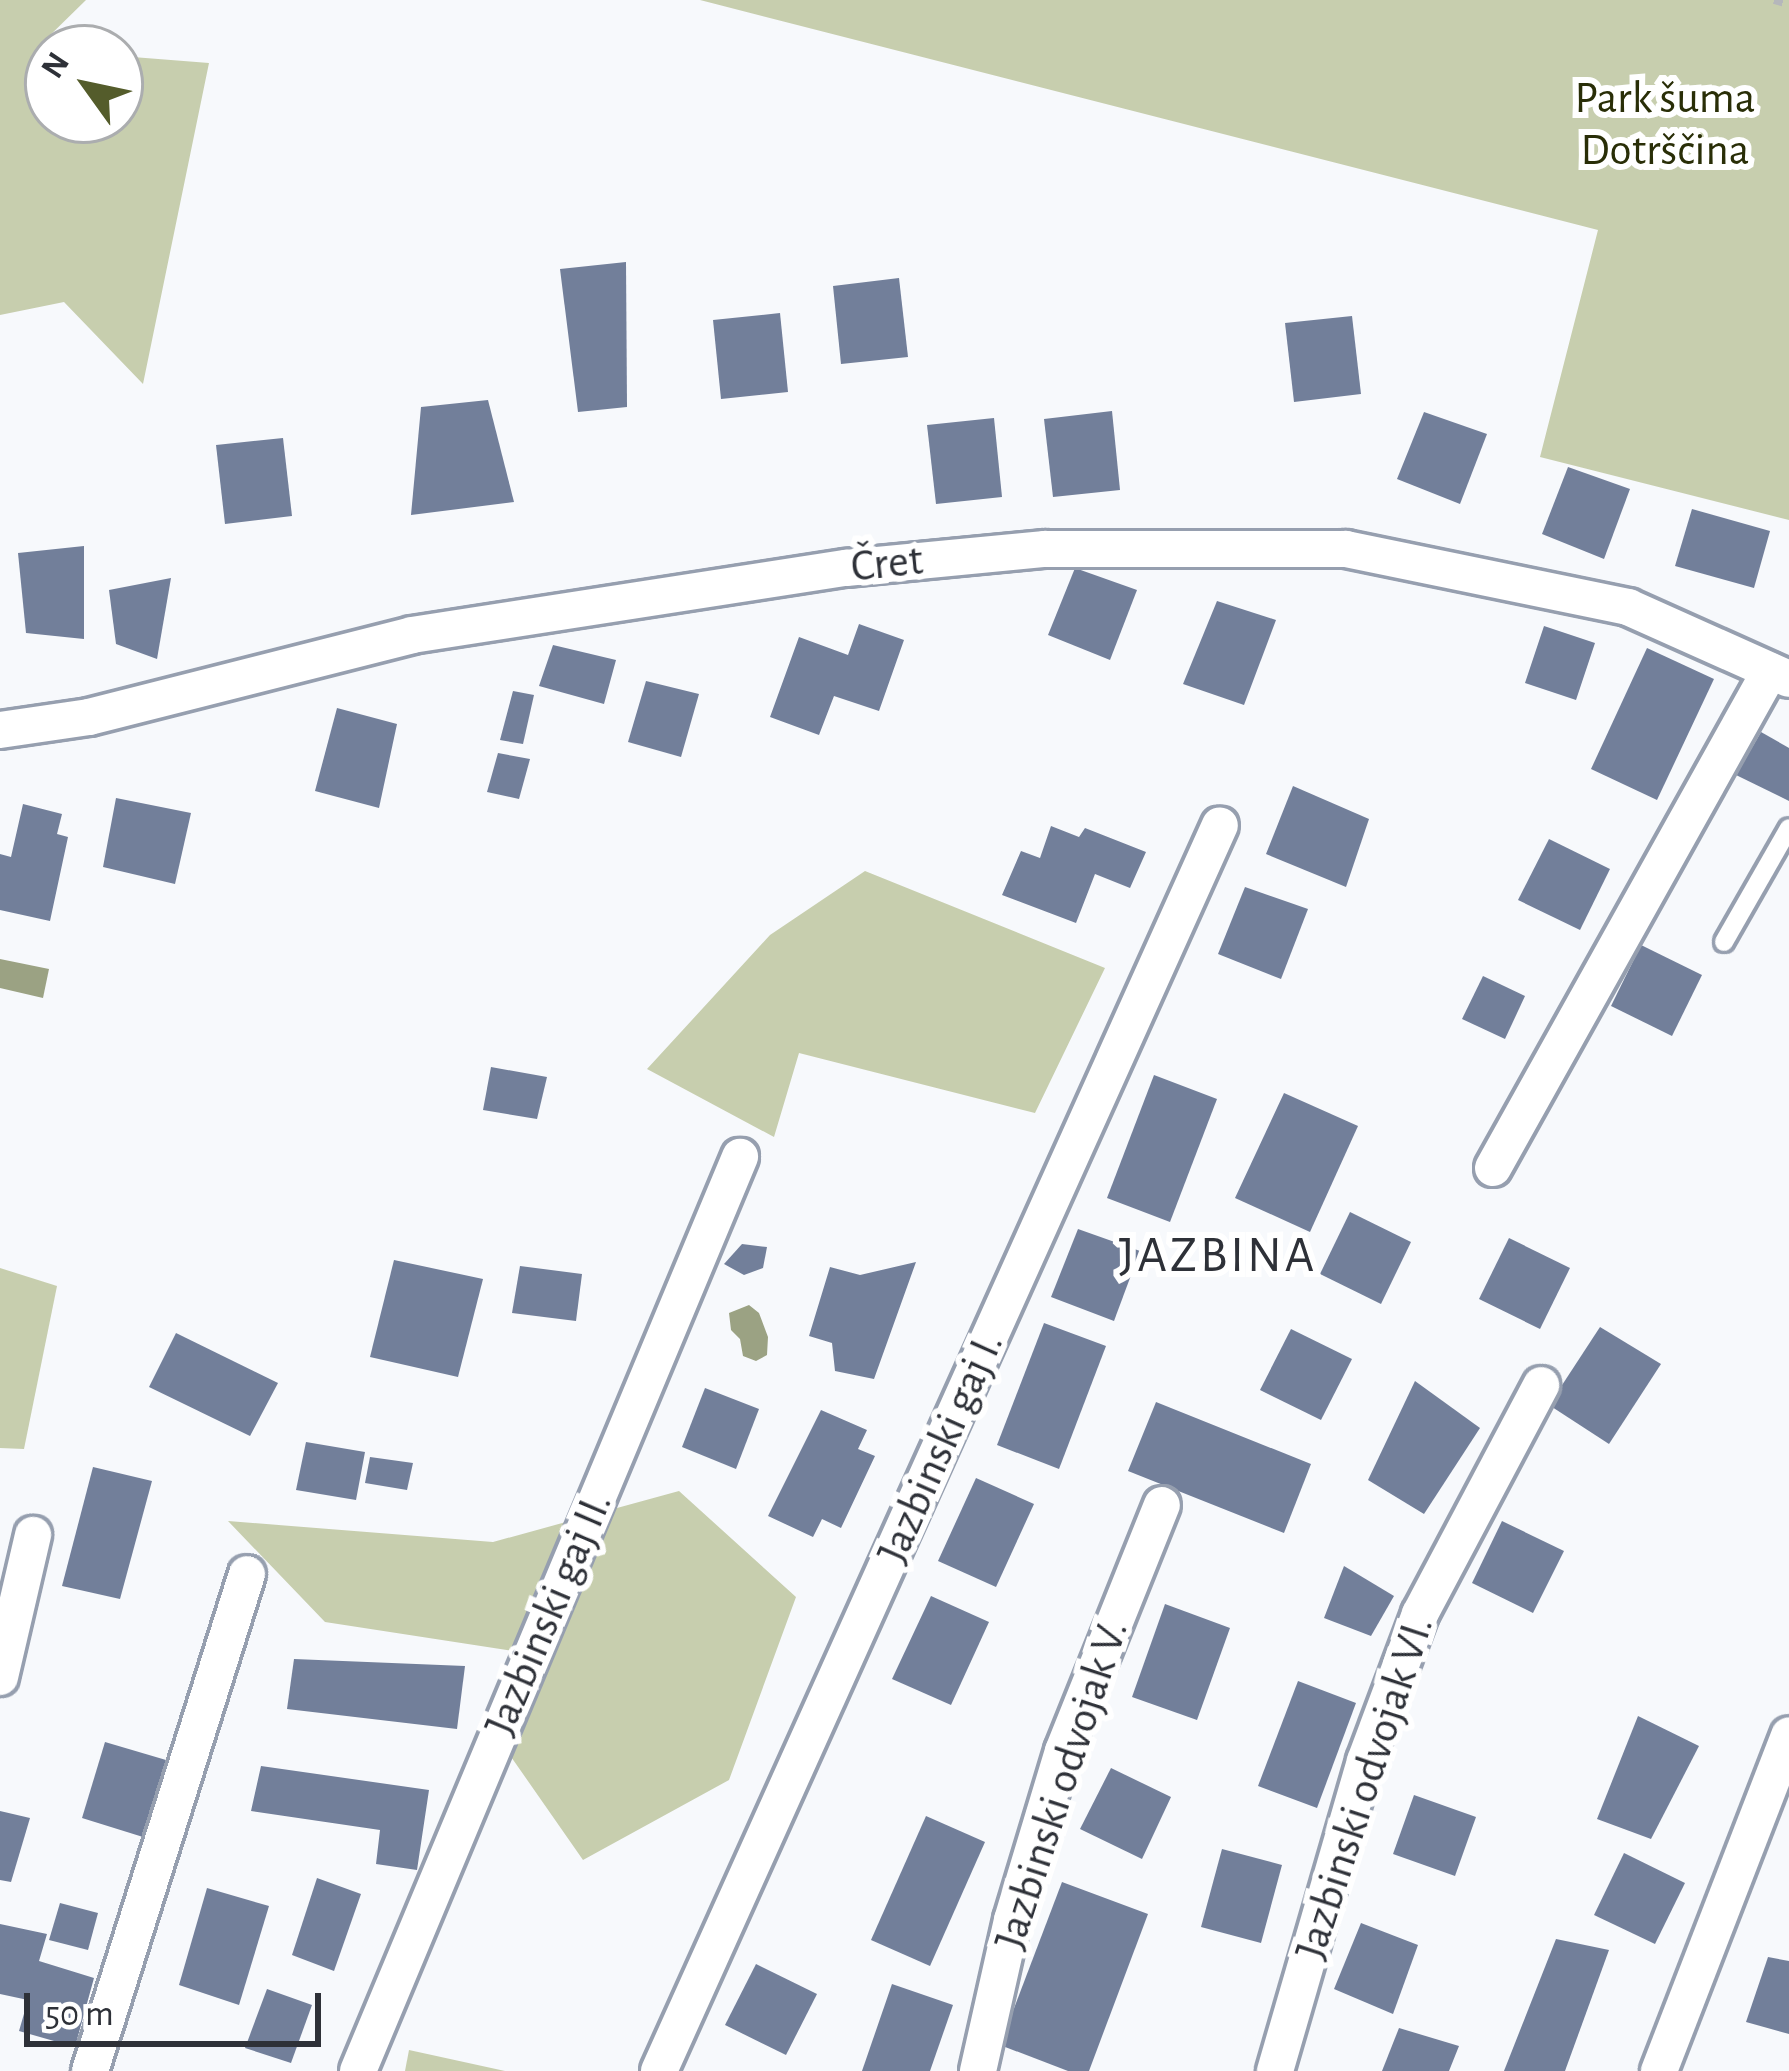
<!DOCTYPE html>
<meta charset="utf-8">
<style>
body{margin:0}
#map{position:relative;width:1789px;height:2071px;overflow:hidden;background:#f7f9fc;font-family:"Alegreya Sans",sans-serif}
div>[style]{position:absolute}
.forest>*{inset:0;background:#c7ceae}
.water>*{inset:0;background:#9ba283}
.building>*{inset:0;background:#727f9a}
.path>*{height:8px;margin-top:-4px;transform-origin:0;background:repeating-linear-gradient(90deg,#b5b7bb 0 9px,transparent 0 18px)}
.roads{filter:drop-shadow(3px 0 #969faf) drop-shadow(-3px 0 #969faf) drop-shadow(0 3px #969faf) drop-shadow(0 -3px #969faf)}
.service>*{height:18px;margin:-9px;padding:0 9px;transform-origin:9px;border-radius:9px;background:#fff}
.minor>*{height:36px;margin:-18px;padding:0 18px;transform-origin:18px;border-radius:18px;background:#fff}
span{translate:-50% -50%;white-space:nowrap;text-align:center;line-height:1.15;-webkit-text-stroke:12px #fff;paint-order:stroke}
.park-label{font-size:45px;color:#292e07}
.street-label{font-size:45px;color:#2e3138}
.quarter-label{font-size:51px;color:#2e3138;letter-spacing:3px}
.north{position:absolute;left:24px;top:24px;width:120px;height:120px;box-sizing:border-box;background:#fff;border:3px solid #abadaf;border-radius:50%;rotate:303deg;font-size:33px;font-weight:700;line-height:48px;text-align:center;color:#2e3138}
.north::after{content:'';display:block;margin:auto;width:42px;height:54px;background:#545c2b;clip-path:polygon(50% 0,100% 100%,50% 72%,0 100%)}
.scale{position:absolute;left:24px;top:1993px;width:297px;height:54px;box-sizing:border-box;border:6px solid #2e3138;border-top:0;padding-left:15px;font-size:36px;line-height:42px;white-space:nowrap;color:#2e3138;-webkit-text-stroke:9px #fff;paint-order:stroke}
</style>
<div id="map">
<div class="forest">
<i style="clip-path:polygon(0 0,86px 0,37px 48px,48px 50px,48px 120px,120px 120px,120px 56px,209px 63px,143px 384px,64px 302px,0 315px)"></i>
<i style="clip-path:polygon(700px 0,1789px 0,1789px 520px,1540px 457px,1598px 230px)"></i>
<i style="clip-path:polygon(865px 871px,1105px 968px,1035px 1113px,799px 1053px,774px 1137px,647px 1069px,770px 935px)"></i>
<i style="clip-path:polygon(0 1268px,57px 1286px,24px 1449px,0 1448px)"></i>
<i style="clip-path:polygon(679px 1491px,796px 1597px,729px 1780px,583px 1860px,507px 1751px,552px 1657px,325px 1622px,228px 1521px,493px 1542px)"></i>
<i style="clip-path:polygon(409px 2050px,505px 2071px,405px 2071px)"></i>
</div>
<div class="water">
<i style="clip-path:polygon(0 959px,49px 969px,43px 998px,0 988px)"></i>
<i style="clip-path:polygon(749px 1305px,759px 1313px,768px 1337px,767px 1355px,756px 1361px,743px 1356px,740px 1339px,731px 1330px,729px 1313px)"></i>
</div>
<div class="building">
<i style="clip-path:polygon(626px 262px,627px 407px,578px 412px,560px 269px)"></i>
<i style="clip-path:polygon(899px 278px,908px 357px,841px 364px,833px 286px)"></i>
<i style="clip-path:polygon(780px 313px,788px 392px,721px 399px,713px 320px)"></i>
<i style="clip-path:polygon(1352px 316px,1361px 394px,1294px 402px,1285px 323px)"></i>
<i style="clip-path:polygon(488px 400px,514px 502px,411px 515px,421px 407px)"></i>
<i style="clip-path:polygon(1112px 411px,1120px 490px,1053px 497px,1044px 419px)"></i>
<i style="clip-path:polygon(1424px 412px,1487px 434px,1460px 504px,1397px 479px)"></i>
<i style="clip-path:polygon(994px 418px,1002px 497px,936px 504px,927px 425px)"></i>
<i style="clip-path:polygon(283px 438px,292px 516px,225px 524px,216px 445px)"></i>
<i style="clip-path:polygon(1568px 467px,1630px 489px,1604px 559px,1542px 534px)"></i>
<i style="clip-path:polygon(1692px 509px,1770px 531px,1754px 588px,1675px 566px)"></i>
<i style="clip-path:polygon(84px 546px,84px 639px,26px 633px,18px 553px)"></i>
<i style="clip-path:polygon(1075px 568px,1137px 590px,1110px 660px,1048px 635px)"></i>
<i style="clip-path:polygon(171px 578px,157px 659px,116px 644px,109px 590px)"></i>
<i style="clip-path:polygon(1217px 601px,1276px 620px,1244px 705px,1183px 684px)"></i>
<i style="clip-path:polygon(859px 624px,904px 640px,879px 711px,834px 696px,819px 735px,770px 717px,799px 637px,848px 655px)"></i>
<i style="clip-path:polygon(1544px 626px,1595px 643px,1576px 700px,1525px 683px)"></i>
<i style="clip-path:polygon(553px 645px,616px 660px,604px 704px,539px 686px)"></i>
<i style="clip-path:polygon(1647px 648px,1714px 679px,1657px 800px,1591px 769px)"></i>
<i style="clip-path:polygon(646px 681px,699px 694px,681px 757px,628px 742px)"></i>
<i style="clip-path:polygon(513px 691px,534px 695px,523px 744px,500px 740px)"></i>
<i style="clip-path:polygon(337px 708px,397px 724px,379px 808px,315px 791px)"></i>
<i style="clip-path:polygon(1761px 732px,1789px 748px,1789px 801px,1736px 775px)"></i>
<i style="clip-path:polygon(498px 753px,530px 759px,519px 799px,487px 792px)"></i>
<i style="clip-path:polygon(1293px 786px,1369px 819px,1346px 887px,1266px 854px)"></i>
<i style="clip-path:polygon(116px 798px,191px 813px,175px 884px,103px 867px)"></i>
<i style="clip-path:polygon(23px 804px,62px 814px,57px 834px,68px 837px,50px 921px,0 910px,0 854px,11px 857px)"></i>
<i style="clip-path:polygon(1051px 826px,1079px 837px,1085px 828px,1146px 852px,1130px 888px,1095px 874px,1076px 923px,1002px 895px,1021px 851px,1040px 858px)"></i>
<i style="clip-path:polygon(1549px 839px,1610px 869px,1580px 930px,1518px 900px)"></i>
<i style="clip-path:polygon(1245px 887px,1308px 909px,1281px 979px,1218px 954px)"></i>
<i style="clip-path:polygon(1641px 945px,1702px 975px,1672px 1036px,1611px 1006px)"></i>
<i style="clip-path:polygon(1483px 976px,1525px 996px,1505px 1039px,1462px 1019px)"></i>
<i style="clip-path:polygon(491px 1067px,547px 1077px,537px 1119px,483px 1110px)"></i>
<i style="clip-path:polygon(1154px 1075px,1217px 1099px,1170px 1222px,1107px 1198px)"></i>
<i style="clip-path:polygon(1284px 1093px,1358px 1126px,1310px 1232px,1235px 1198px)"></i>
<i style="clip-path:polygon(1350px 1212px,1411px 1242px,1381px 1304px,1320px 1274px)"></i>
<i style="clip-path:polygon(1078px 1229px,1140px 1251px,1114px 1321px,1051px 1297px)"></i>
<i style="clip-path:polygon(1509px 1238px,1570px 1268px,1540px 1329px,1479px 1299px)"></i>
<i style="clip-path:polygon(742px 1244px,767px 1247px,763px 1268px,744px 1275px,724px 1264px)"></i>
<i style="clip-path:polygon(394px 1260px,483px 1279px,458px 1377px,370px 1357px)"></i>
<i style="clip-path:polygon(916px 1262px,874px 1379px,835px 1371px,832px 1343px,809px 1336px,830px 1267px,860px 1275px)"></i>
<i style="clip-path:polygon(520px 1266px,582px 1274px,576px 1321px,512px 1313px)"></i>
<i style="clip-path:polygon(1044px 1323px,1106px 1346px,1059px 1469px,997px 1445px)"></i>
<i style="clip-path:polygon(1600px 1327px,1661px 1364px,1609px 1444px,1549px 1405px)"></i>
<i style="clip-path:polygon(1291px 1329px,1352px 1359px,1321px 1420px,1260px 1390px)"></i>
<i style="clip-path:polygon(176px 1333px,278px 1383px,250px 1436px,149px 1387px)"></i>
<i style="clip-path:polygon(1415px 1381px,1480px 1428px,1424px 1514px,1368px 1480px)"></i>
<i style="clip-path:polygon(705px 1388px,759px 1409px,736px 1469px,682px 1447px)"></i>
<i style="clip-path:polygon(1156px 1402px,1311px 1464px,1284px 1533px,1128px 1471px)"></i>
<i style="clip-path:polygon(821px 1410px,867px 1430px,858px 1449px,875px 1456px,841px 1528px,822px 1519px,813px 1537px,768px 1516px)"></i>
<i style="clip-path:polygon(306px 1442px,365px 1452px,356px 1500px,296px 1490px)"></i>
<i style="clip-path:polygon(370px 1457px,413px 1463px,407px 1490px,365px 1483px)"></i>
<i style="clip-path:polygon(93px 1467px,152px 1481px,120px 1599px,62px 1586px)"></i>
<i style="clip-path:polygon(976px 1478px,1034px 1504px,996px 1587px,938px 1561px)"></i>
<i style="clip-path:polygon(1502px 1521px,1564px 1551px,1533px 1613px,1472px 1583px)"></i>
<i style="clip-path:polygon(1344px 1566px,1394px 1596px,1371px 1636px,1324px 1618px)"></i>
<i style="clip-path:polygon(931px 1596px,989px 1622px,951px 1705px,892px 1679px)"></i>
<i style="clip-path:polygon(1165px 1604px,1230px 1628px,1197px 1720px,1132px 1697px)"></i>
<i style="clip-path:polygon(294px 1659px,465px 1666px,457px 1729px,287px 1709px)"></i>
<i style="clip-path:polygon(1298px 1681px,1356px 1703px,1317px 1808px,1258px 1786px)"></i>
<i style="clip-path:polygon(1638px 1716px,1699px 1746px,1651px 1839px,1597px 1819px)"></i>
<i style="clip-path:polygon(105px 1742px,166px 1760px,143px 1837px,82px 1818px)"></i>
<i style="clip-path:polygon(261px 1766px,429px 1790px,417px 1870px,376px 1864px,380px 1830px,251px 1811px)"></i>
<i style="clip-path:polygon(1111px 1768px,1171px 1797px,1142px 1859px,1080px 1829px)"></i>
<i style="clip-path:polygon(1414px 1795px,1476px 1817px,1455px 1876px,1393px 1854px)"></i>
<i style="clip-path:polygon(0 1811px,30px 1818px,11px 1882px,0 1880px)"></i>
<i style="clip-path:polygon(926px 1816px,985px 1842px,930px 1966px,871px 1940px)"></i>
<i style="clip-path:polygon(1222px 1849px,1282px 1865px,1261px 1943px,1201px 1927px)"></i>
<i style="clip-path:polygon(1624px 1853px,1685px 1883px,1655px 1944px,1594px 1915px)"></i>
<i style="clip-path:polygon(317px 1878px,361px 1894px,334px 1971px,292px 1955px)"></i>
<i style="clip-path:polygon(1062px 1882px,1148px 1914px,1089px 2071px,1068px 2071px,1000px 2045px)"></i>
<i style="clip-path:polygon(207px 1888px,269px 1906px,239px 2005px,179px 1985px)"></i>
<i style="clip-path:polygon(60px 1903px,98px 1913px,88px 1950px,49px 1940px)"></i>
<i style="clip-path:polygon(1361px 1923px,1418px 1945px,1393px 2014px,1334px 1989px)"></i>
<i style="clip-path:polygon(0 1924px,47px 1934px,39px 1961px,94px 1978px,75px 2047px,19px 2031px,28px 2000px,0 1994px)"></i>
<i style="clip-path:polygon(1556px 1939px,1609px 1950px,1565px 2071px,1504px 2071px)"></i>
<i style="clip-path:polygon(1768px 1957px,1789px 1961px,1789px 2034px,1746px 2022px)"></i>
<i style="clip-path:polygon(756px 1964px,817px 1994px,786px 2055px,725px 2025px)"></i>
<i style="clip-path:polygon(892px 1984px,953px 2005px,930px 2071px,862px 2071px)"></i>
<i style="clip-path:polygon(267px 1989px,312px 2005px,291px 2063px,245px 2048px)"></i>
<i style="clip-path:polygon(1399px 2028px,1459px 2046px,1449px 2071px,1382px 2071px)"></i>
</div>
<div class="path">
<i style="left:1774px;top:0;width:16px;rotate:15deg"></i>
</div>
<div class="roads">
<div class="service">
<i style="left:1724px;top:942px;width:131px;rotate:-60.3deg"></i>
</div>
<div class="minor">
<i style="left:0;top:730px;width:90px;rotate:-8.3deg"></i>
<i style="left:89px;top:717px;width:333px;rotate:-14.2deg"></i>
<i style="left:412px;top:635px;width:439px;rotate:-8.8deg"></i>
<i style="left:846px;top:568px;width:200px;rotate:-5.5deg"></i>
<i style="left:1045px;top:549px;width:301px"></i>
<i style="left:1346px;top:549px;width:288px;rotate:11.6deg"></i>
<i style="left:1628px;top:607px;width:176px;rotate:24.1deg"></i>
<i style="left:1493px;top:1168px;width:569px;rotate:-60.87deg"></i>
<i style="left:0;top:1677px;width:146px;rotate:-76.9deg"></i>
<i style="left:90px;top:2071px;width:521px;rotate:-72.47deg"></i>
<i style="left:358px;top:2071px;width:991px;rotate:-67.32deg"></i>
<i style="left:659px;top:2071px;width:1366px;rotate:-65.76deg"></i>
<i style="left:978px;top:2071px;width:155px;rotate:-77.3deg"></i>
<i style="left:1012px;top:1920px;width:177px;rotate:-73.2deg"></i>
<i style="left:1063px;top:1751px;width:265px;rotate:-68.1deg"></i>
<i style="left:1275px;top:2071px;width:323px;rotate:-73.8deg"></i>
<i style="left:1365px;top:1761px;width:157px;rotate:-69.5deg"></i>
<i style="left:1420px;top:1614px;width:259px;rotate:-62.1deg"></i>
<i style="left:1659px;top:2071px;width:360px;rotate:-68.8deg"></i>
</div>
</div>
<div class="park-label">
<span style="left:1665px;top:125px">Park šuma<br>Dotrščina</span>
</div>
<div class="street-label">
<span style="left:887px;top:564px;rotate:-6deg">Čret</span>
<span style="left:941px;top:1448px;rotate:-66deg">Jazbinski gaj I.</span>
<span style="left:549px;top:1614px;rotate:-67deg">Jazbinski gaj II.</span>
<span style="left:1062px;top:1785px;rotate:-72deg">Jazbinski odvojak V.</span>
<span style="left:1365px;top:1788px;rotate:-72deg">Jazbinski odvojak VI.</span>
</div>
<div class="quarter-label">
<span style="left:1218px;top:1256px">JAZBINA</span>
</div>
<div class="north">N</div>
<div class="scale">50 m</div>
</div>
